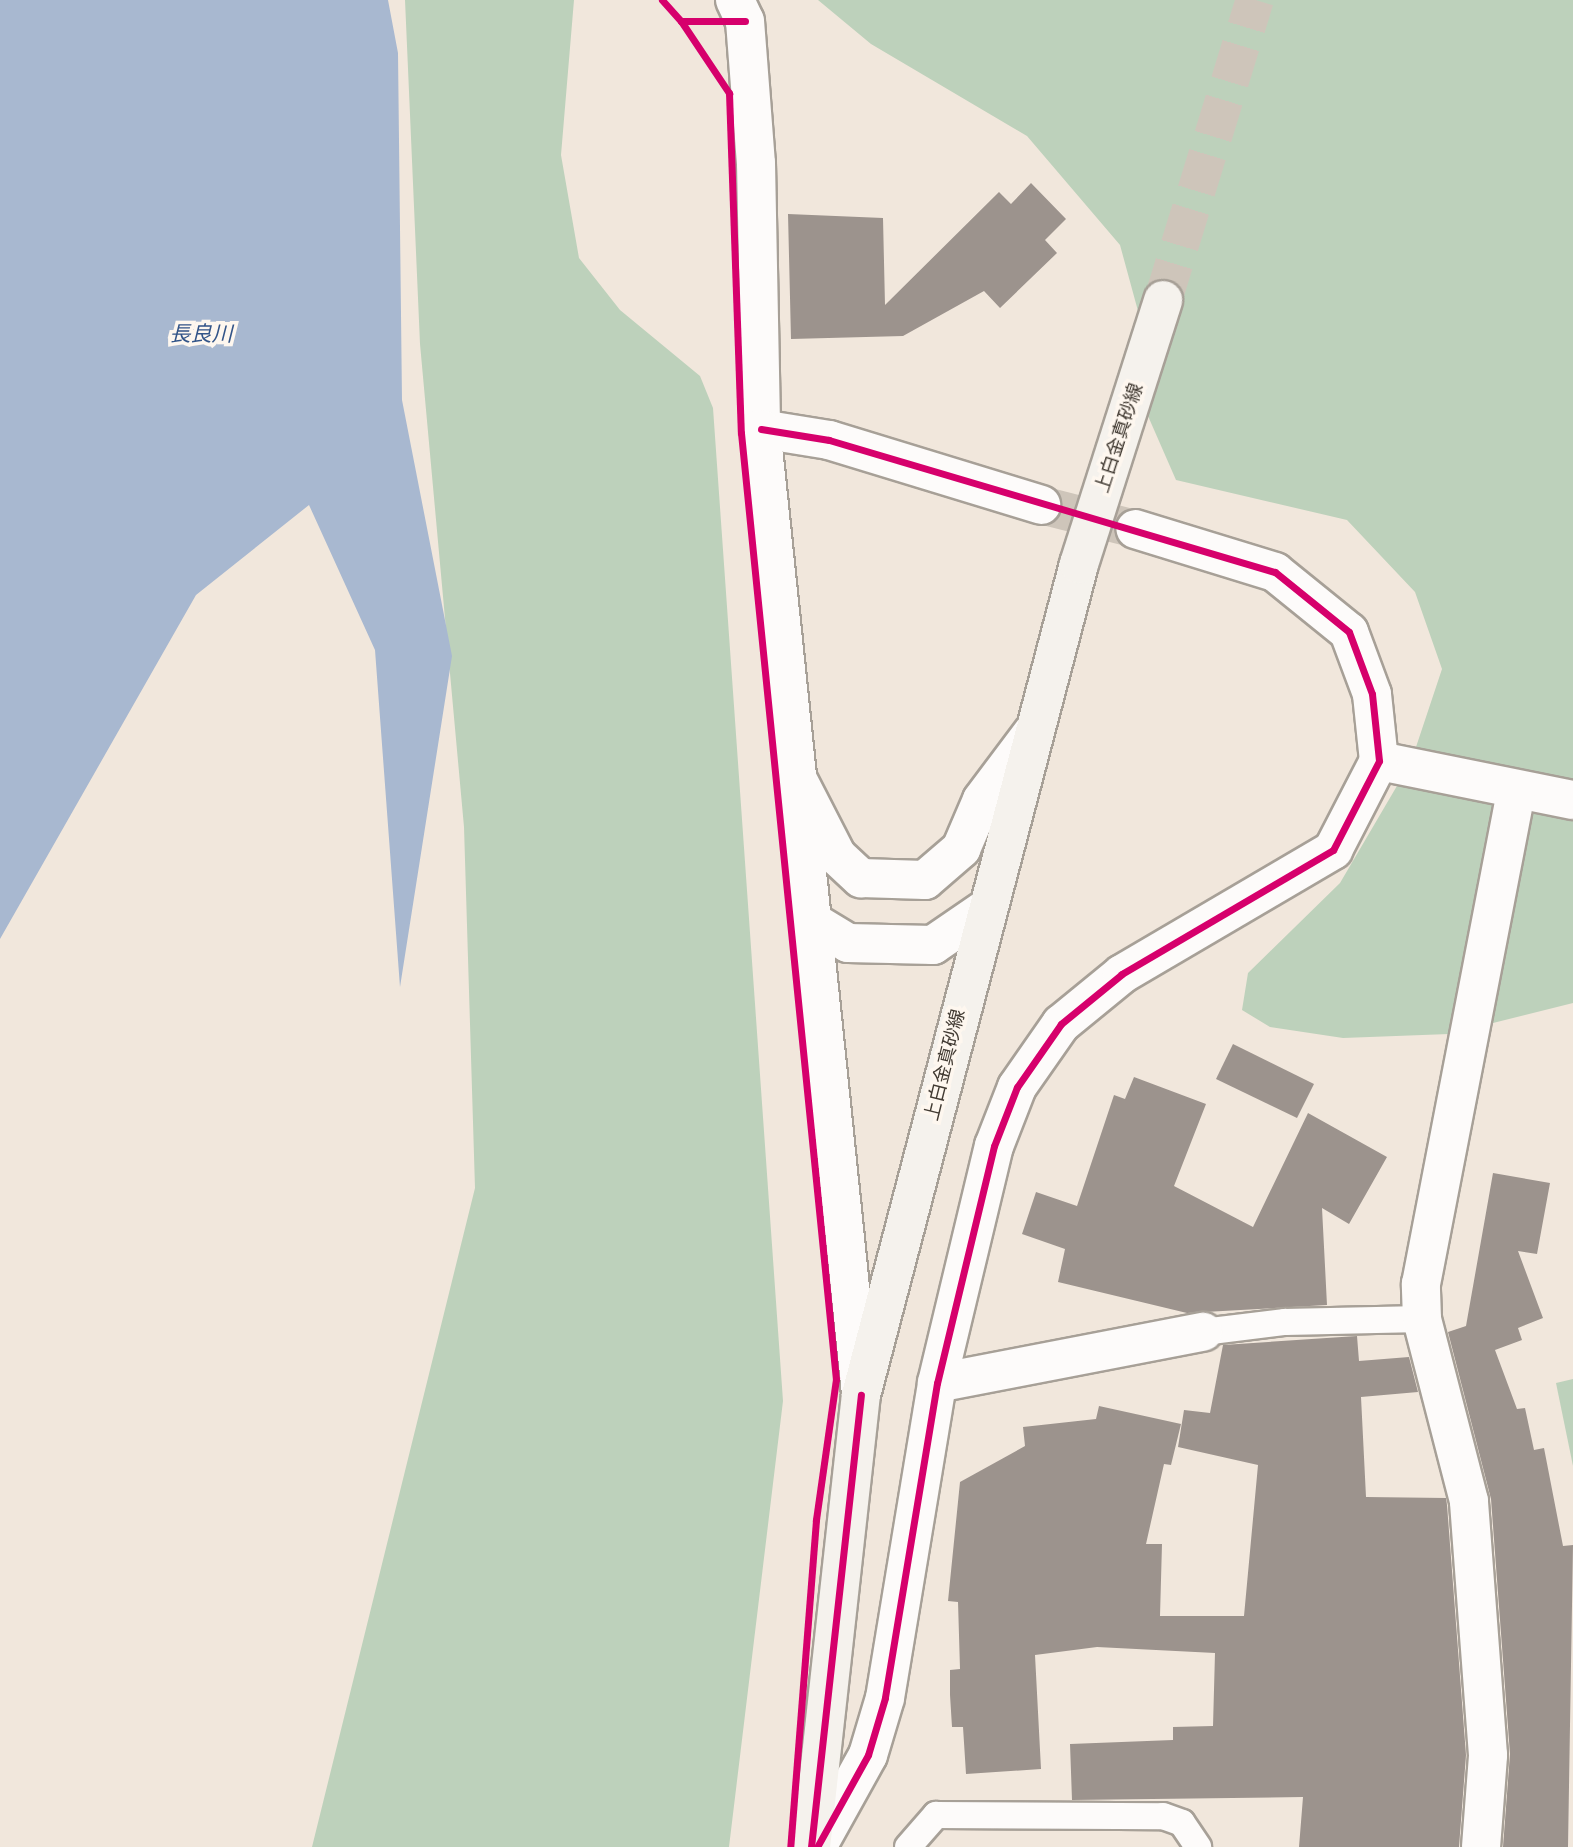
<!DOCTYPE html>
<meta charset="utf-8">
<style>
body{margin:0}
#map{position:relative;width:1573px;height:1847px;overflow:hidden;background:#f1e7dc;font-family:Poppins,"Noto Sans JP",sans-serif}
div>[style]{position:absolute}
.forest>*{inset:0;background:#bdd1bb}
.water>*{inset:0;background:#a8b8d0}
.building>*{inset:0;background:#9c938d}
.minor-tunnel>*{height:38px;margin-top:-19px;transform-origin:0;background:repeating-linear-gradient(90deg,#cec5ba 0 38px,transparent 0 57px)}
.secondary-tunnel>*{height:38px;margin-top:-19px;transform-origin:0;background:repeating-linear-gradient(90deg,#cec5ba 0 38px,transparent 0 57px)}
.roads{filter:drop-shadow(2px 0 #a7a097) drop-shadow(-2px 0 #a7a097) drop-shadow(0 2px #a7a097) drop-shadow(0 -2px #a7a097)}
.service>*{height:26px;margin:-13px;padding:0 13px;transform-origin:13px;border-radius:13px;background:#fdfbfa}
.minor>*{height:38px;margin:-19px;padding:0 19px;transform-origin:19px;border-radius:19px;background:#fdfbfa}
.tertiary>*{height:38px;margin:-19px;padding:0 19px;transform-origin:19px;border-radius:19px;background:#fdfbfa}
.secondary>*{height:38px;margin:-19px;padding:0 19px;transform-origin:19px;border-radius:19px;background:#f5f2ed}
.cycleway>*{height:7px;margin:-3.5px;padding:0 3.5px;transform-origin:3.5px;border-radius:3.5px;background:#d6006c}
span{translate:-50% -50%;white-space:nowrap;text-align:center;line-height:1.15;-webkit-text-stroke:7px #fef7ef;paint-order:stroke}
.street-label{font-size:19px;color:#423b33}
.water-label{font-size:21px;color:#325488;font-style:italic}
</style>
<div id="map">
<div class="forest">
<i style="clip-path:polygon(405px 0,574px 0,561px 155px,579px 258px,620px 310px,700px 376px,713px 408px,783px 1401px,729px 1847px,312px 1847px,475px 1188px,464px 827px,420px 344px)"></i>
<i style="clip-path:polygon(818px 0,1573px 0,1573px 1003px,1449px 1034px,1343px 1038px,1270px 1027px,1242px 1010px,1248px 973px,1340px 883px,1411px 762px,1442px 669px,1415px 592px,1347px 520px,1176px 480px,1148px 416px,1147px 344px,1120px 245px,1027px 136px,871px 44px)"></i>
<i style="clip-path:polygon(1573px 1379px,1573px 1466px,1556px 1383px)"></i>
</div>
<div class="water">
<i style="clip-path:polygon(0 0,388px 0,398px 53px,402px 400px,452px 656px,400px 987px,375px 650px,309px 505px,196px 595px,0 939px)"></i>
</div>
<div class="building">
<i style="clip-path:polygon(1031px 183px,1066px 219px,1045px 240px,1057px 253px,1000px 308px,984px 291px,903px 336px,791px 339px,788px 214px,883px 218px,885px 305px,999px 192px,1011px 204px)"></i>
<i style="clip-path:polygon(1233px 1044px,1314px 1084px,1297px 1118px,1216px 1079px)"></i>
<i style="clip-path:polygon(1134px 1077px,1206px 1104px,1174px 1186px,1253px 1227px,1308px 1113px,1387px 1157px,1349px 1224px,1322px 1208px,1327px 1305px,1187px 1313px,1058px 1282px,1065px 1249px,1022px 1234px,1036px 1192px,1077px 1206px,1114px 1095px,1125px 1099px)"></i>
<i style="clip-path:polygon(1493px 1173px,1550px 1183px,1537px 1254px,1518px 1251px,1543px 1318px,1518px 1328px,1522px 1340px,1495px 1350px,1517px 1409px,1525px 1408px,1534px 1450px,1544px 1448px,1563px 1546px,1573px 1545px,1568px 1847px,1503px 1847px,1510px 1754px,1491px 1499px,1448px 1332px,1466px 1326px)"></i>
<i style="clip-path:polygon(1357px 1336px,1359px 1361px,1409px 1357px,1418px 1392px,1361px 1397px,1366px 1497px,1446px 1498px,1447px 1505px,1466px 1755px,1459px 1847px,1299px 1847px,1303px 1797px,1072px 1800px,1070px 1744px,1173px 1740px,1173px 1727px,1213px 1726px,1215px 1653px,1097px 1647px,1035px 1655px,1041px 1769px,966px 1774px,963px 1727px,952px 1727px,950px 1695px,950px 1670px,960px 1669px,958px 1602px,948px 1601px,960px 1482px,1025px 1446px,1023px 1427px,1096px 1419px,1099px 1406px,1181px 1424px,1171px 1465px,1164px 1464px,1146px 1544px,1162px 1544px,1160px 1616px,1244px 1616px,1258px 1465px,1178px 1447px,1184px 1410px,1210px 1413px,1223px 1345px)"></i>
</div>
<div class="minor-tunnel">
<i style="left:1041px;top:505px;width:97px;rotate:14.3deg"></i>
</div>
<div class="secondary-tunnel">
<i style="left:1163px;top:300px;width:314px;rotate:-73deg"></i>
</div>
<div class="roads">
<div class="service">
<i style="left:1203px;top:1332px;width:83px;rotate:-7deg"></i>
<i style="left:1285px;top:1322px;width:137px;rotate:-1.3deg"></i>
<i style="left:908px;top:1847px;width:43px;rotate:-48.8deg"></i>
<i style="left:936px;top:1815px;width:227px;rotate:0.3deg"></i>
<i style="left:1163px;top:1816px;width:20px;rotate:20deg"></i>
<i style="left:1182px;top:1823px;width:29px;rotate:56deg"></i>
</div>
<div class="minor">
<i style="left:761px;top:429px;width:69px;rotate:9.2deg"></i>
<i style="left:829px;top:440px;width:222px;rotate:17deg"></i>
<i style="left:1379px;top:761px;width:198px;rotate:11.4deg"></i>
<i style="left:798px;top:780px;width:85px;rotate:62.8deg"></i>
<i style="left:837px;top:856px;width:33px;rotate:43deg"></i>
<i style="left:861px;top:878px;width:64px;rotate:1.8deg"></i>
<i style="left:925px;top:880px;width:48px;rotate:-40.7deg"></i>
<i style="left:961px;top:849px;width:53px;rotate:-66.8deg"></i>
<i style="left:982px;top:800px;width:85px;rotate:-53.1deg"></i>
<i style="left:810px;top:920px;width:44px;rotate:31.2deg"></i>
<i style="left:848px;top:943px;width:85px;rotate:1.3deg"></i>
<i style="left:933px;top:945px;width:62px;rotate:-34.5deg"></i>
<i style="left:937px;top:1383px;width:271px;rotate:-10.9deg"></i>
<i style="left:817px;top:1847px;width:105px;rotate:-61deg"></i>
<i style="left:868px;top:1755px;width:59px;rotate:-73.4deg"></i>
<i style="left:885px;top:1698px;width:319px;rotate:-80.6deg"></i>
<i style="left:937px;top:1383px;width:244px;rotate:-76.5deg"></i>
<i style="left:994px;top:1146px;width:63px;rotate:-68.7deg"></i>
<i style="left:1017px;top:1087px;width:77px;rotate:-55.1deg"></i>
<i style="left:1061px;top:1024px;width:79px;rotate:-39.3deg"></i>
<i style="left:1122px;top:974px;width:245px;rotate:-30.4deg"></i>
<i style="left:1333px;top:850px;width:100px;rotate:-62.7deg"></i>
<i style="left:1379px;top:761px;width:67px;rotate:-96deg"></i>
<i style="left:1372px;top:694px;width:66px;rotate:-110.4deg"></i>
<i style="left:1349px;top:632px;width:95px;rotate:-141deg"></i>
<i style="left:1275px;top:572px;width:146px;rotate:-162.9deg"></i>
<i style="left:1481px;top:1847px;width:92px;rotate:-85.6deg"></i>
<i style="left:1488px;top:1755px;width:255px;rotate:-94.3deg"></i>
<i style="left:1469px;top:1501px;width:188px;rotate:-104.5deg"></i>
<i style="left:1422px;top:1319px;width:35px;rotate:-92deg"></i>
<i style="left:1421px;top:1284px;width:501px;rotate:-79.07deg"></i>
</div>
<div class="tertiary">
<i style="left:735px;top:0;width:23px;rotate:65deg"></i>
<i style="left:745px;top:21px;width:142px;rotate:85.6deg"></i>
<i style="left:756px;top:163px;width:266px;rotate:88.9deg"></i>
<i style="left:761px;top:429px;width:969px;rotate:84.08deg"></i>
</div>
<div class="secondary">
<i style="left:811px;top:1847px;width:455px;rotate:-83.7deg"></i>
<i style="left:861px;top:1395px;width:859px;rotate:-75.3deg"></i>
<i style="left:1079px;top:564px;width:277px;rotate:-72.3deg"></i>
</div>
</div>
<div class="cycleway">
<i style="left:662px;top:0;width:28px;rotate:48deg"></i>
<i style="left:681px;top:21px;width:64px"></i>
<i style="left:681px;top:21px;width:87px;rotate:56.3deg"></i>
<i style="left:729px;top:93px;width:340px;rotate:88deg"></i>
<i style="left:741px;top:433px;width:951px;rotate:84.27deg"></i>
<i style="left:836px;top:1379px;width:142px;rotate:98.1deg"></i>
<i style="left:816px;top:1520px;width:328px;rotate:94.5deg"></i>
<i style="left:761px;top:429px;width:69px;rotate:9.2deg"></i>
<i style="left:829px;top:440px;width:465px;rotate:16.5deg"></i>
<i style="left:1275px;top:572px;width:95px;rotate:39deg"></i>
<i style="left:1349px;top:632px;width:66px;rotate:69.6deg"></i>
<i style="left:1372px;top:694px;width:67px;rotate:84deg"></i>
<i style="left:1379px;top:761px;width:100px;rotate:117.3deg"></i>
<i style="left:1333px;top:850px;width:245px;rotate:149.6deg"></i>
<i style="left:1122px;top:974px;width:79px;rotate:140.7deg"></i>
<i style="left:1061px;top:1024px;width:77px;rotate:124.9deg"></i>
<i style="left:1017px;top:1087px;width:63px;rotate:111.3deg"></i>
<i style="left:994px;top:1146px;width:244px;rotate:103.5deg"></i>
<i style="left:937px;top:1383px;width:319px;rotate:99.4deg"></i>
<i style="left:885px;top:1698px;width:59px;rotate:106.6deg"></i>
<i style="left:868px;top:1755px;width:105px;rotate:119deg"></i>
<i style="left:811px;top:1847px;width:455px;rotate:-83.7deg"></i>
</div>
<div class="street-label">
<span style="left:1119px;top:438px;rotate:-72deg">上白金真砂線</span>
<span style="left:945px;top:1065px;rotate:-76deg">上白金真砂線</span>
</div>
<div class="water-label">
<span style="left:201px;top:334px">長良川</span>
</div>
</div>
